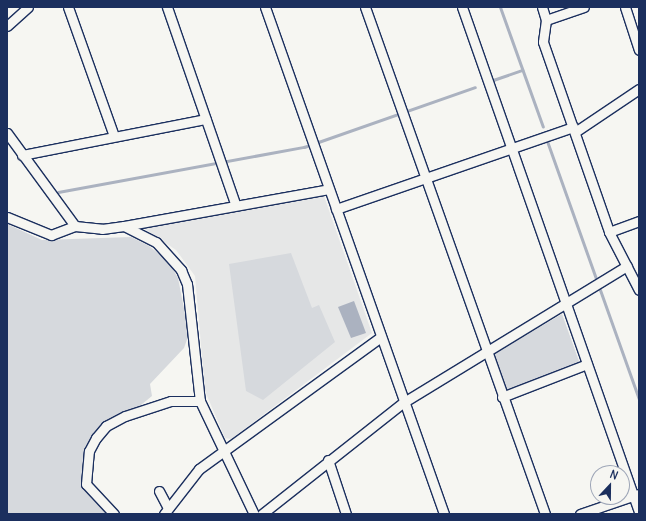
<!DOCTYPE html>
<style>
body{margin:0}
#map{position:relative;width:646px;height:521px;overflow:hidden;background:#f6f6f2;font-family:Delius,sans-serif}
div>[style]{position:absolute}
.built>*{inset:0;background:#e6e7e7}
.green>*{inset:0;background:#d6d9dd}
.water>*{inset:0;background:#abb2c0}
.stream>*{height:3px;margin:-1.5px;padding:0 1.5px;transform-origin:1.5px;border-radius:1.5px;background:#abb2c0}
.roads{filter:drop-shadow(1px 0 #1b2f5e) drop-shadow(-1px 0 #1b2f5e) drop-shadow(0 1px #1b2f5e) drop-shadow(0 -1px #1b2f5e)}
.minor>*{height:9px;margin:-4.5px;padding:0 4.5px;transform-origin:4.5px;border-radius:4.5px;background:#f6f6f2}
span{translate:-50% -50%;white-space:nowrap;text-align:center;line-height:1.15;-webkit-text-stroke:3.5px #f6f6f2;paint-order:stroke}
.frame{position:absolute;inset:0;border:8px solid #1b2f5e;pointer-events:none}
.north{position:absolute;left:590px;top:465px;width:40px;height:40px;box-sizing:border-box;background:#f6f6f2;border:1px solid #9ea6b7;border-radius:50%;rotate:22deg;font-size:11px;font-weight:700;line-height:16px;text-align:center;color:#1b2f5e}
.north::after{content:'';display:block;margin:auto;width:14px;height:18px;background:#1b2f5e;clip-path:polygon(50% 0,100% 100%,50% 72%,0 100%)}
</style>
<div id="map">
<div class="built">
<i style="clip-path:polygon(317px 193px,324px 196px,372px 333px,231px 439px,225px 438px,205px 391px,195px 276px,176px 250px,146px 230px,144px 224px)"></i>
</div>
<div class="green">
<i style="clip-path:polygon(7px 224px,42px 240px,131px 237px,149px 246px,168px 261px,178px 278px,189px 334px,184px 348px,150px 384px,152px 396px,136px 409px,102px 424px,84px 449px,81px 485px,107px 514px,7px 514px)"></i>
<i style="clip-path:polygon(291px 253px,312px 308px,319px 305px,335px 342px,263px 400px,246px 391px,229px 264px)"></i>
<i style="clip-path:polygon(562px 314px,580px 364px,506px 390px,494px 354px)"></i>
</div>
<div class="water">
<i style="clip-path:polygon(354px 301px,366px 333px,351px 338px,338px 307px)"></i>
</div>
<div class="stream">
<i style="left:500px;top:7px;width:127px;rotate:70.3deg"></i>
<i style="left:493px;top:80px;width:31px;rotate:-19deg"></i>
<i style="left:547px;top:141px;width:275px;rotate:70.4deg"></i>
<i style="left:58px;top:192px;width:250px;rotate:-10.4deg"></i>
<i style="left:304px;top:147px;width:181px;rotate:-19.3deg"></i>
</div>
<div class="roads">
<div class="minor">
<i style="left:68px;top:7px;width:137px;rotate:70.4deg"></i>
<i style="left:167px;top:7px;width:207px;rotate:70.9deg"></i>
<i style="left:265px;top:7px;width:538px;rotate:70.55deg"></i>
<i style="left:365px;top:7px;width:538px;rotate:70.45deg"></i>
<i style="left:462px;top:7px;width:535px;rotate:70.68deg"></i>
<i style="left:542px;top:7px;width:14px;rotate:73deg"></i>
<i style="left:546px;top:20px;width:22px;rotate:98deg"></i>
<i style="left:543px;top:42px;width:201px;rotate:70.8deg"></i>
<i style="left:609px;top:232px;width:65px;rotate:62.7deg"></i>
<i style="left:625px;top:7px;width:45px;rotate:72deg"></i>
<i style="left:546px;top:20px;width:40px;rotate:-18.9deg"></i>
<i style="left:7px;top:26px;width:28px;rotate:-42deg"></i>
<i style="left:575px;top:132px;width:77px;rotate:-33.9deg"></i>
<i style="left:7px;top:133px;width:115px;rotate:53.8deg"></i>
<i style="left:75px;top:226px;width:27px;rotate:6deg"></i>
<i style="left:102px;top:229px;width:22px;rotate:-8deg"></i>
<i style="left:124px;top:226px;width:208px;rotate:-10.2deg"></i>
<i style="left:22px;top:155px;width:187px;rotate:-11.1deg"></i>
<i style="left:336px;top:209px;width:251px;rotate:-19.1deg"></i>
<i style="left:7px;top:217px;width:48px;rotate:22.2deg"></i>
<i style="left:51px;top:235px;width:26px;rotate:-21deg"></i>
<i style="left:124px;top:226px;width:36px;rotate:27deg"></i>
<i style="left:156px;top:242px;width:38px;rotate:48deg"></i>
<i style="left:181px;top:270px;width:15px;rotate:67deg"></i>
<i style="left:187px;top:284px;width:118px;rotate:83.7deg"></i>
<i style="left:200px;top:401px;width:125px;rotate:64.5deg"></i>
<i style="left:609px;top:232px;width:32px;rotate:-20deg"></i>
<i style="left:502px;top:397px;width:91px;rotate:-21.2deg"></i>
<i style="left:328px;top:460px;width:57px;rotate:71.6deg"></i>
<i style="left:159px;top:491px;width:19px;rotate:62deg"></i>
<i style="left:114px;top:514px;width:41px;rotate:-133deg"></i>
<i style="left:86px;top:484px;width:33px;rotate:-85deg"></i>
<i style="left:89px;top:451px;width:15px;rotate:-62deg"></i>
<i style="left:96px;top:438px;width:16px;rotate:-50deg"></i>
<i style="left:106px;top:426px;width:21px;rotate:-28deg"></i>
<i style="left:125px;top:416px;width:48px;rotate:-18.1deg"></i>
<i style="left:171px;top:401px;width:29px"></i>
<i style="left:164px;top:514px;width:57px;rotate:-52.1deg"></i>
<i style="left:199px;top:469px;width:225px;rotate:-36deg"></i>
<i style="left:262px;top:514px;width:181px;rotate:-38.3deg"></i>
<i style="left:404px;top:402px;width:261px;rotate:-31.4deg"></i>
<i style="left:580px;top:514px;width:61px;rotate:-19deg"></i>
</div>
</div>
<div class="frame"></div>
<div class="north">N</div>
</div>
